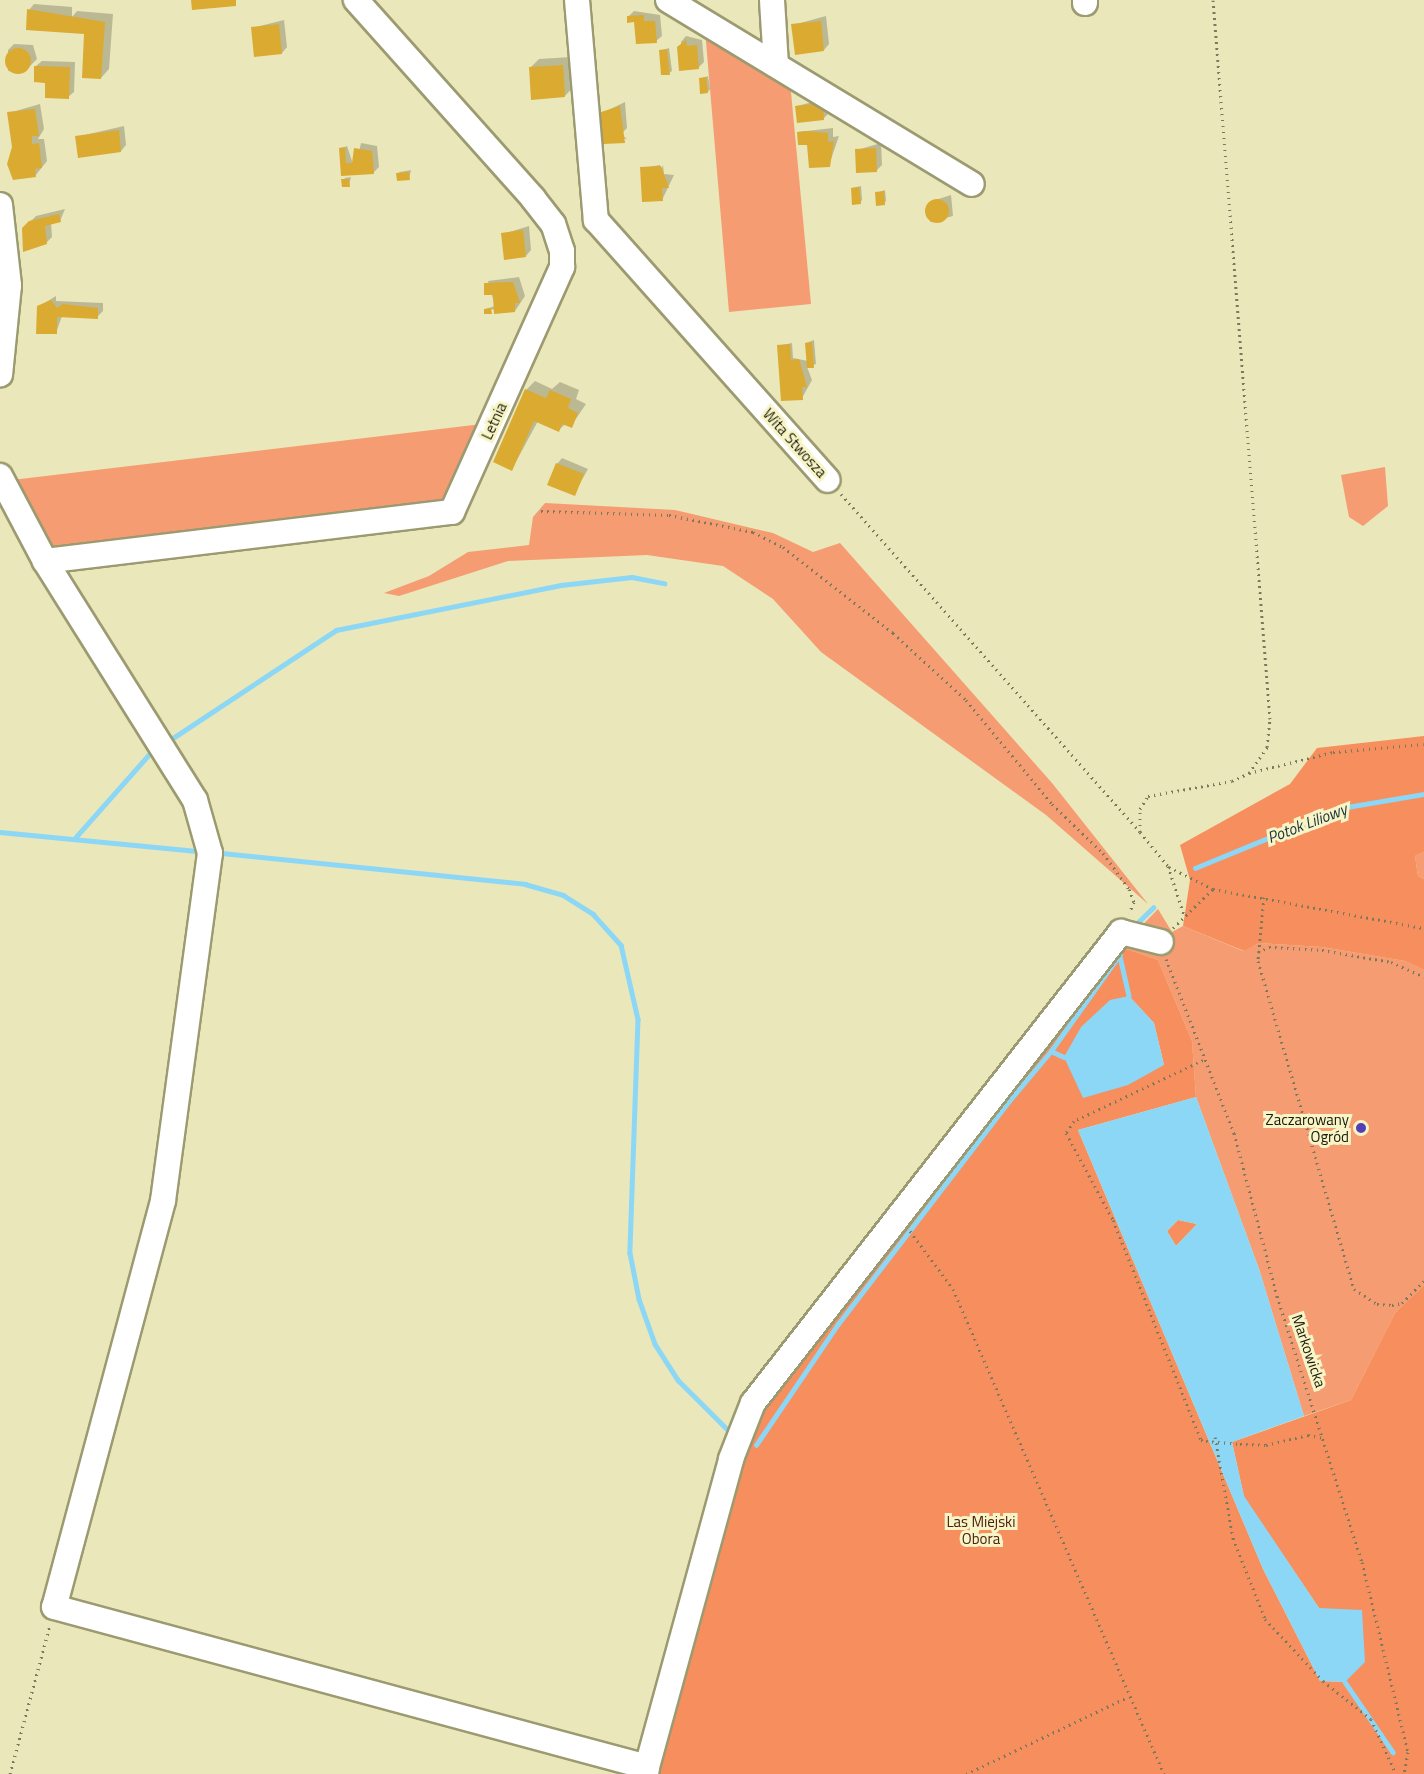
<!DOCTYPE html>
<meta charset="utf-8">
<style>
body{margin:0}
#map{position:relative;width:1424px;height:1774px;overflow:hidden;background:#eae7ba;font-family:"Titillium Web",sans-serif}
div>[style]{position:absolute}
.green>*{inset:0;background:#f59c72}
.forest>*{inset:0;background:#f68e5d}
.water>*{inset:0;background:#8cd7f5}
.shadow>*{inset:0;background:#0003}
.stream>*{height:4.5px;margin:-2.25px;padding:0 2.25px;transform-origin:2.25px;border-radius:2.25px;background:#8cd7f5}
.building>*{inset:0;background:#dbaa30}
.round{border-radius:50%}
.path>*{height:3px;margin-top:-1.5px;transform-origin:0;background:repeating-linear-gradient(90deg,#7b795b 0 1.5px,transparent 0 6px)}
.roads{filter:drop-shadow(2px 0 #9c9a70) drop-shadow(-2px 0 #9c9a70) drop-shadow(0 2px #9c9a70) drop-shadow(0 -2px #9c9a70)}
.minor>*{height:24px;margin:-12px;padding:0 12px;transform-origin:12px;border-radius:12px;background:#fff}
.path-bridge>*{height:3px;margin-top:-1.5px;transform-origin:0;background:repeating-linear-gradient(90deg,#7b795b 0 1.5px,transparent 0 6px)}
.dots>*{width:16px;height:16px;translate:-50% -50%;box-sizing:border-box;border:3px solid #f7f5c7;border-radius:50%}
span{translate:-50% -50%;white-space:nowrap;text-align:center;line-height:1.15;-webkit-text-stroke:6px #f7f5c7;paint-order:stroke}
.street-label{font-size:15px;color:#1a1908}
.poi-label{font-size:15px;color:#1a1908}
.right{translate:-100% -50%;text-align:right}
.park-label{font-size:15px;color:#4a210d}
.water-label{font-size:16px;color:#1b333d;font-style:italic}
</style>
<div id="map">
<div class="green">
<i style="clip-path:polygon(705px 30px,790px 82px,811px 304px,729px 312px)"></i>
<i style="clip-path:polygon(482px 424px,442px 507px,51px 549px,12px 480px)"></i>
<i style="clip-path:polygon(1385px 467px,1388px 506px,1363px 526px,1349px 517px,1341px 475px)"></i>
<i style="clip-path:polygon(545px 503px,675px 510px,773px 533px,813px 552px,840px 543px,1052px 783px,1148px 904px,1046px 815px,821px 652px,773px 599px,723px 566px,647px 555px,508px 561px,399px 596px,384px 593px,429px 576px,468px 552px,529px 545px,533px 517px)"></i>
<i style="clip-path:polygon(1424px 852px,1424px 879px,1418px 876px,1415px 856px)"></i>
<i style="clip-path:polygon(1158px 909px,1172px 932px,1183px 926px,1243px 951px,1259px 943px,1322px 947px,1405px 961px,1424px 970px,1424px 1285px,1395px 1313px,1351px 1400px,1304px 1416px,1259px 1269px,1196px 1097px,1192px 1041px,1158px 960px,1121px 947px)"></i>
</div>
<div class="forest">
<i style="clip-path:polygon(1424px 736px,1424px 852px,1415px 856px,1418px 876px,1424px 879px,1424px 970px,1405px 961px,1322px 947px,1259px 943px,1244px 951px,1183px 926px,1190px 880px,1180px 845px,1290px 784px,1317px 748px)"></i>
<i style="clip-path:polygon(evenodd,1121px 947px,1158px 960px,1192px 1041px,1196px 1097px,1078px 1130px,1263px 1569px,1320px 1681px,1345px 1682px,1319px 1608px,1244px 1497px,1232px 1442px,1351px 1400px,1395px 1313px,1424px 1285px,1424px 1774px,655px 1774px,730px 1451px,1121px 947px,1129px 996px,1154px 1023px,1164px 1065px,1129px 996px)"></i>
<i style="clip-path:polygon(1178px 1220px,1197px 1224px,1176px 1246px,1167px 1231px)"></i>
</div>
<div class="water">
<i style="clip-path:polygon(1129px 996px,1154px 1023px,1164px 1065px,1128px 1085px,1083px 1098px,1064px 1057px,1081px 1027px,1110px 1000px)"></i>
<i style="clip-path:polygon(evenodd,1196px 1097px,1259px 1269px,1304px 1416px,1232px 1442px,1244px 1496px,1319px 1608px,1362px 1610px,1365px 1662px,1345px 1682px,1320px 1681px,1263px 1569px,1078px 1130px,1196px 1097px,1178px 1220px,1197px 1224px,1176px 1246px,1167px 1231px,1178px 1220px)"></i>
</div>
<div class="shadow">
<i style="clip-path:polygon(34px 4px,72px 7px,72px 17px,77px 11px,113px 14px,109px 69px,101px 78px,85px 32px,29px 10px)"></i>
<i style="clip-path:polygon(634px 11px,660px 15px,662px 36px,656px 41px,628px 17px)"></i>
<i style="clip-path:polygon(826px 16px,829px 44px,824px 50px,793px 25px)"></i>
<i style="clip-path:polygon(284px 20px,287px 47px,282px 53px,252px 28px)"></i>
<i style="clip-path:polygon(686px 36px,702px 40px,704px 62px,699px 67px,681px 69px,681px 42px)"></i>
<i style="clip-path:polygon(14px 44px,33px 45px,37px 59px,25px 71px,8px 71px,8px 50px)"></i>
<i style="clip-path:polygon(669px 48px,672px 71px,669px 73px,660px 51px)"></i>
<i style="clip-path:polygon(571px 57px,573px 87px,565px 96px,530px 68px,539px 59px)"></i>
<i style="clip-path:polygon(42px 61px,75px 62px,74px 92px,68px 97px,47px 81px,36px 66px)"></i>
<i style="clip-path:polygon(708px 76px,710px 89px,708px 92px,700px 79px)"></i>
<i style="clip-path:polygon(828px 98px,829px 113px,824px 118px,797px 106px)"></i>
<i style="clip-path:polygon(625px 102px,627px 128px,621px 134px,627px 139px,602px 135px,600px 114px)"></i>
<i style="clip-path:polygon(40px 104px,44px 129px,38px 139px,44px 139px,47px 161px,35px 176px,13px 147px,9px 113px)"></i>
<i style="clip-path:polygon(124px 126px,126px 145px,121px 151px,76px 137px)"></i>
<i style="clip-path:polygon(833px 128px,833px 137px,839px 136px,829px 165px,798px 132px)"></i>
<i style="clip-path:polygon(361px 143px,377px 146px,379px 167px,374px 172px,342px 174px,340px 149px,347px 146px,355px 170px)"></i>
<i style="clip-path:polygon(881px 143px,882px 165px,876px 171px,857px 150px)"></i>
<i style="clip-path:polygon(660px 165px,660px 174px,663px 165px,664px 174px,674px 175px,662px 200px,642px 168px)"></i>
<i style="clip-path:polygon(411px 170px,409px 179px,397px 174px,400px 172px)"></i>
<i style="clip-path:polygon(351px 177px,349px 185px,343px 180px,345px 178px)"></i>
<i style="clip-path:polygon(861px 186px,862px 200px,860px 203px,852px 188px)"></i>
<i style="clip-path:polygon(885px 190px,886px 201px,884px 203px,877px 193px)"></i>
<i style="clip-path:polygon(951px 195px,953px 216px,930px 222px,929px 202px)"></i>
<i style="clip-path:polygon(65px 209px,60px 221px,51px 223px,52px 237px,46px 243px,24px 228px,36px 216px)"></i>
<i style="clip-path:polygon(529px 226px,531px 250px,526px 256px,503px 234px)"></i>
<i style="clip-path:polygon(519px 277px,525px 296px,515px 311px,486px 309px,495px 306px,488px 281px)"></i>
<i style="clip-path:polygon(56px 296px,56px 301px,103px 303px,103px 311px,97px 317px,62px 316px,56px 333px,38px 307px)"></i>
<i style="clip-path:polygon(814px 340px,816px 364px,807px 367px,812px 380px,802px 398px,778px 346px,792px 343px,793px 358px,808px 361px,806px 343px)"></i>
<i style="clip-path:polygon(535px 381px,552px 389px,560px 382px,579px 390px,576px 399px,586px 404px,571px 426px,565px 424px,559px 430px,538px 421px,512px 469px,526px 390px)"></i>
<i style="clip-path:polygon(562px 458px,588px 469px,574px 494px,557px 464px)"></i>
</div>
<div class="stream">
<i style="left:170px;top:740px;width:199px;rotate:-33.5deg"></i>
<i style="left:336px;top:630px;width:229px;rotate:-11.3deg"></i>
<i style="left:561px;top:585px;width:71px;rotate:-6.4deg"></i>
<i style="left:632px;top:577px;width:33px;rotate:11deg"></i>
<i style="left:0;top:832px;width:200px;rotate:5.5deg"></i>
<i style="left:75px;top:838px;width:116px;rotate:-48.5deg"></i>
<i style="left:222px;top:853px;width:305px;rotate:5.8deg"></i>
<i style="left:525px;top:884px;width:40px;rotate:16deg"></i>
<i style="left:563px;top:895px;width:36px;rotate:32deg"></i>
<i style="left:593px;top:914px;width:42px;rotate:47.9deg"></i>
<i style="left:621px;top:945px;width:76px;rotate:77.1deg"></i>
<i style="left:638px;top:1019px;width:234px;rotate:92deg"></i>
<i style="left:630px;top:1253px;width:47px;rotate:78.9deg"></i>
<i style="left:639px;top:1299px;width:48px;rotate:70.4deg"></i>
<i style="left:655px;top:1344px;width:43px;rotate:57.4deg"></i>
<i style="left:678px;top:1380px;width:69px;rotate:45deg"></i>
<i style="left:1195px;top:868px;width:158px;rotate:-22.3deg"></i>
<i style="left:1341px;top:808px;width:84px;rotate:-9.6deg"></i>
<i style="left:1133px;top:927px;width:28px;rotate:-44deg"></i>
<i style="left:1119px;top:952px;width:45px;rotate:77.2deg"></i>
<i style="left:1051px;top:1051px;width:119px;rotate:-54.6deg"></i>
<i style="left:756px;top:1445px;width:146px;rotate:-55.9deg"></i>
<i style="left:838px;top:1324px;width:281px;rotate:-52.5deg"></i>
<i style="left:1009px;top:1101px;width:65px;rotate:-50deg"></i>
<i style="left:1051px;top:1051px;width:14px;rotate:25deg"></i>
<i style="left:1345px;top:1682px;width:85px;rotate:55.6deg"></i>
</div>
<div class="building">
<i style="clip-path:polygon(191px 0,236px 0,236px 6px,192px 10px)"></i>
<i style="clip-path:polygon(27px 9px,105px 22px,101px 79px,82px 78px,84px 34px,26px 30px)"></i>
<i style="clip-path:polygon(644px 15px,644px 21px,655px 21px,657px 43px,636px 44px,634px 22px,627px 23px,627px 16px)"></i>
<i style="clip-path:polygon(821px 21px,824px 51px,795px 55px,791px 24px)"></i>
<i style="clip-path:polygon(279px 24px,282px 54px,254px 57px,251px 27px)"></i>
<i style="clip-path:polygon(686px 40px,687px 46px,697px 45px,699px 69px,679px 71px,677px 47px)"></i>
<i class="round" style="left:5px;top:48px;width:26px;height:26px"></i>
<i style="clip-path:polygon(667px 49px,670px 75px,661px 75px,659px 50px)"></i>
<i style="clip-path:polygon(563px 65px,565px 97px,531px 100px,529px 67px)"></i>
<i style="clip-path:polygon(34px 66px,70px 67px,69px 99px,45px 98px,45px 83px,34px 82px)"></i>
<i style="clip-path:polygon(706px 77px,708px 93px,700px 94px,699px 78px)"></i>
<i style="clip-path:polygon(823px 103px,824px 120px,797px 123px,795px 106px)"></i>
<i style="clip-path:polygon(620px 106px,625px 143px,603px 144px,598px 113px)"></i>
<i style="clip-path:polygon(35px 109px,39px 136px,32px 136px,32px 144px,39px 143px,42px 168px,35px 169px,36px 177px,13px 180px,7px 164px,12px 147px,7px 112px)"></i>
<i style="clip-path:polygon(119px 130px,121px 152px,78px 158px,75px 136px)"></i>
<i style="clip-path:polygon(807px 131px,828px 133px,828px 142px,834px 141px,830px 167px,809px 168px,807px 145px,798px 145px,797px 132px)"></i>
<i style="clip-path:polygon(345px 147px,346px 163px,352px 163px,354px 148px,372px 151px,374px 174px,341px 176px,339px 148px)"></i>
<i style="clip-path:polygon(876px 148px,877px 172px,856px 173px,855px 149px)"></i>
<i style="clip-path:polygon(661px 166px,669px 188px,662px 188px,663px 201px,642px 202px,640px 167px)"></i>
<i style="clip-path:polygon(409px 172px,410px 180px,397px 181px,396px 173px)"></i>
<i style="clip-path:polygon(341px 179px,349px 179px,350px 187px,342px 187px)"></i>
<i style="clip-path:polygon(859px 187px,861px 204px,852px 205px,851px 188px)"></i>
<i style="clip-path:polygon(884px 191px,885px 205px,876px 206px,875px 192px)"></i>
<i class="round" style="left:925px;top:199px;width:24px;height:24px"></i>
<i style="clip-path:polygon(59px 214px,61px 222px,45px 226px,47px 244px,23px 252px,22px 228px,29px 221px)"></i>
<i style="clip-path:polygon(523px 230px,526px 257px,504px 260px,501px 233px)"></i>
<i style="clip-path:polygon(513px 282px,520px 303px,515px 303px,515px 312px,494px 314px,493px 295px,484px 295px,484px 283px)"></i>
<i style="clip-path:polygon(51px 300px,57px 308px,63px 304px,98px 308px,98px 319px,57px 317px,57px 334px,36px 334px,37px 306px)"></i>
<i style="clip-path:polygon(491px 308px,492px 314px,484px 314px,484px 309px)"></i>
<i style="clip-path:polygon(812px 342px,814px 368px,807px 368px,805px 343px)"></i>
<i style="clip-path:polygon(790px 344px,791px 360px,799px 359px,807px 387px,802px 387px,803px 400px,781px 401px,777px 345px)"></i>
<i style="clip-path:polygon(525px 389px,546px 398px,550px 390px,571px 399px,568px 408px,578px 413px,572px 428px,562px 424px,559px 432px,534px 421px,512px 471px,493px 462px)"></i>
<i style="clip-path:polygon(556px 463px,584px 474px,575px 496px,547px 485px)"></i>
</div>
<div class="path">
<i style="left:841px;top:494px;width:451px;rotate:48.5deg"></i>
<i style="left:1140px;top:832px;width:44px;rotate:50.5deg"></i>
<i style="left:1168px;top:866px;width:52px;rotate:71.9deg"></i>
<i style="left:541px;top:511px;width:128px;rotate:1.8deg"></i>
<i style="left:669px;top:515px;width:86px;rotate:11.4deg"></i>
<i style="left:753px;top:532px;width:34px;rotate:27deg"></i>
<i style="left:783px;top:547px;width:140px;rotate:38deg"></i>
<i style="left:893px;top:633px;width:99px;rotate:42.5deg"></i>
<i style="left:966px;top:700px;width:135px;rotate:50.4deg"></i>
<i style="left:1052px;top:804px;width:71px;rotate:43.9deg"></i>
<i style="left:1103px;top:853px;width:44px;rotate:54.2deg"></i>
<i style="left:1129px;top:889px;width:14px;rotate:69deg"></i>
<i style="left:1134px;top:902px;width:12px;rotate:114deg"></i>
<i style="left:1249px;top:773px;width:87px;rotate:-14deg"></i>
<i style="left:1333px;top:752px;width:91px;rotate:-5deg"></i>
<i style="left:1140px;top:832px;width:23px;rotate:-90deg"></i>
<i style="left:1140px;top:809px;width:15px;rotate:-58deg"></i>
<i style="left:1148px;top:796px;width:85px;rotate:-10.1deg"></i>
<i style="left:1232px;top:781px;width:19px;rotate:-25deg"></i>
<i style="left:1249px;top:773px;width:32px;rotate:-55deg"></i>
<i style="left:1267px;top:747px;width:28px;rotate:-84deg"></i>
<i style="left:1270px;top:719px;width:721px;rotate:-94.53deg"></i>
<i style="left:1169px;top:867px;width:49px;rotate:26.6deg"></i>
<i style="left:1213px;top:889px;width:215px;rotate:10.5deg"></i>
<i style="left:1264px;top:897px;width:64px;rotate:95.4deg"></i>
<i style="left:1258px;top:961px;width:342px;rotate:73.7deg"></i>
<i style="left:1354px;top:1289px;width:27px;rotate:33deg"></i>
<i style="left:1377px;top:1304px;width:15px;rotate:4deg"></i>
<i style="left:1392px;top:1305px;width:10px;rotate:-11deg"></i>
<i style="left:1402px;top:1303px;width:31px;rotate:-45deg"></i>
<i style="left:1173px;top:928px;width:56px;rotate:-44.3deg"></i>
<i style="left:1258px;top:952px;width:12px;rotate:-24deg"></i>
<i style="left:1269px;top:947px;width:53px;rotate:3.2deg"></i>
<i style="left:1322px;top:950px;width:70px;rotate:9.9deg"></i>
<i style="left:1391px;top:962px;width:36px;rotate:24deg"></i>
<i style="left:1166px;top:959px;width:187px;rotate:68.7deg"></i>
<i style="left:1234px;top:1133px;width:169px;rotate:75.2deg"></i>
<i style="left:1277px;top:1296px;width:279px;rotate:72.3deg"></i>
<i style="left:1362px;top:1562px;width:195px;rotate:76.4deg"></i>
<i style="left:1408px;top:1752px;width:22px;rotate:100deg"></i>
<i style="left:1203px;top:1060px;width:143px;rotate:154.7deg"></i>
<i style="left:1074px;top:1121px;width:14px;rotate:124deg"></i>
<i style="left:1066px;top:1133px;width:99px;rotate:61.6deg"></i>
<i style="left:1113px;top:1220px;width:237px;rotate:68.2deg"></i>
<i style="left:1201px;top:1440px;width:5px;rotate:11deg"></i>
<i style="left:910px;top:1231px;width:72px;rotate:53.4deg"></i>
<i style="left:953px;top:1289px;width:529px;rotate:66.49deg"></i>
<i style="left:1215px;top:1437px;width:103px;rotate:79.9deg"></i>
<i style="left:1233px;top:1538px;width:87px;rotate:68.4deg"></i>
<i style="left:1265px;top:1619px;width:85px;rotate:46.9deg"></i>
<i style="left:1323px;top:1681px;width:61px;rotate:38.4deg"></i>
<i style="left:1371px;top:1719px;width:60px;rotate:65.6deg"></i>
<i style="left:1240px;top:1444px;width:26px;rotate:2deg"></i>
<i style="left:1266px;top:1445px;width:43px;rotate:-13.4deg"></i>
<i style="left:1308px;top:1435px;width:15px;rotate:11deg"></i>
<i style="left:10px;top:1774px;width:154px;rotate:-75deg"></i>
<i style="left:966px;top:1774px;width:179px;rotate:-25.4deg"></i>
</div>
<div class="roads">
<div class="minor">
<i style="left:577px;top:0;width:221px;rotate:85.1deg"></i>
<i style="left:596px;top:220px;width:348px;rotate:48.3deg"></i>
<i style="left:668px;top:0;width:355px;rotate:31.2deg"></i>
<i style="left:772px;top:0;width:65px;rotate:86.5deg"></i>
<i style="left:1085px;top:0;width:3px;rotate:90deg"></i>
<i style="left:0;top:205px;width:81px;rotate:83.6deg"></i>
<i style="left:9px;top:285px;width:90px;rotate:95.7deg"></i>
<i style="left:0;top:476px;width:96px;rotate:62.1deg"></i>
<i style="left:45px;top:561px;width:282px;rotate:57.9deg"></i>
<i style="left:195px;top:800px;width:55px;rotate:74.2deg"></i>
<i style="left:210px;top:853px;width:351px;rotate:97.7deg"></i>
<i style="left:163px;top:1201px;width:420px;rotate:105deg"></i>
<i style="left:54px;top:1607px;width:614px;rotate:15.1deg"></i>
<i style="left:647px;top:1767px;width:7px;rotate:98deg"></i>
<i style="left:45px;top:561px;width:410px;rotate:-6.9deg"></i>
<i style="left:452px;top:512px;width:269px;rotate:-65.8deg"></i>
<i style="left:562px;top:267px;width:16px;rotate:-90deg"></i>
<i style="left:562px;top:251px;width:28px;rotate:-108deg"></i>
<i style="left:553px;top:224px;width:33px;rotate:-128deg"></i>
<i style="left:533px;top:198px;width:266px;rotate:-131.8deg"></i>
<i style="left:647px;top:1767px;width:319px;rotate:-74.7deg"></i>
<i style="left:731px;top:1459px;width:60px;rotate:-68.6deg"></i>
<i style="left:753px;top:1403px;width:598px;rotate:-52deg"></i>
<i style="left:1121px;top:932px;width:41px;rotate:14deg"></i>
</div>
</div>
<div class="path-bridge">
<i style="left:1206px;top:1441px;width:34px;rotate:5deg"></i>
</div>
<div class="dots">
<i style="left:1361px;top:1128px;background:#553fb7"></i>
</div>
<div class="street-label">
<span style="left:494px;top:421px;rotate:-65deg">Letnia</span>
<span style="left:795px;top:443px;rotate:48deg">Wita Stwosza</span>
<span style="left:1309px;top:1351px;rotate:71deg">Markowicka</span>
</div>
<div class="poi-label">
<span class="right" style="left:1349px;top:1128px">Zaczarowany<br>Ogród</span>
</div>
<div class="park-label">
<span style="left:981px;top:1530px">Las Miejski<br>Obora</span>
</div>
<div class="water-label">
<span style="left:1307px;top:823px;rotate:-21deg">Potok Liliowy</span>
</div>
</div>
